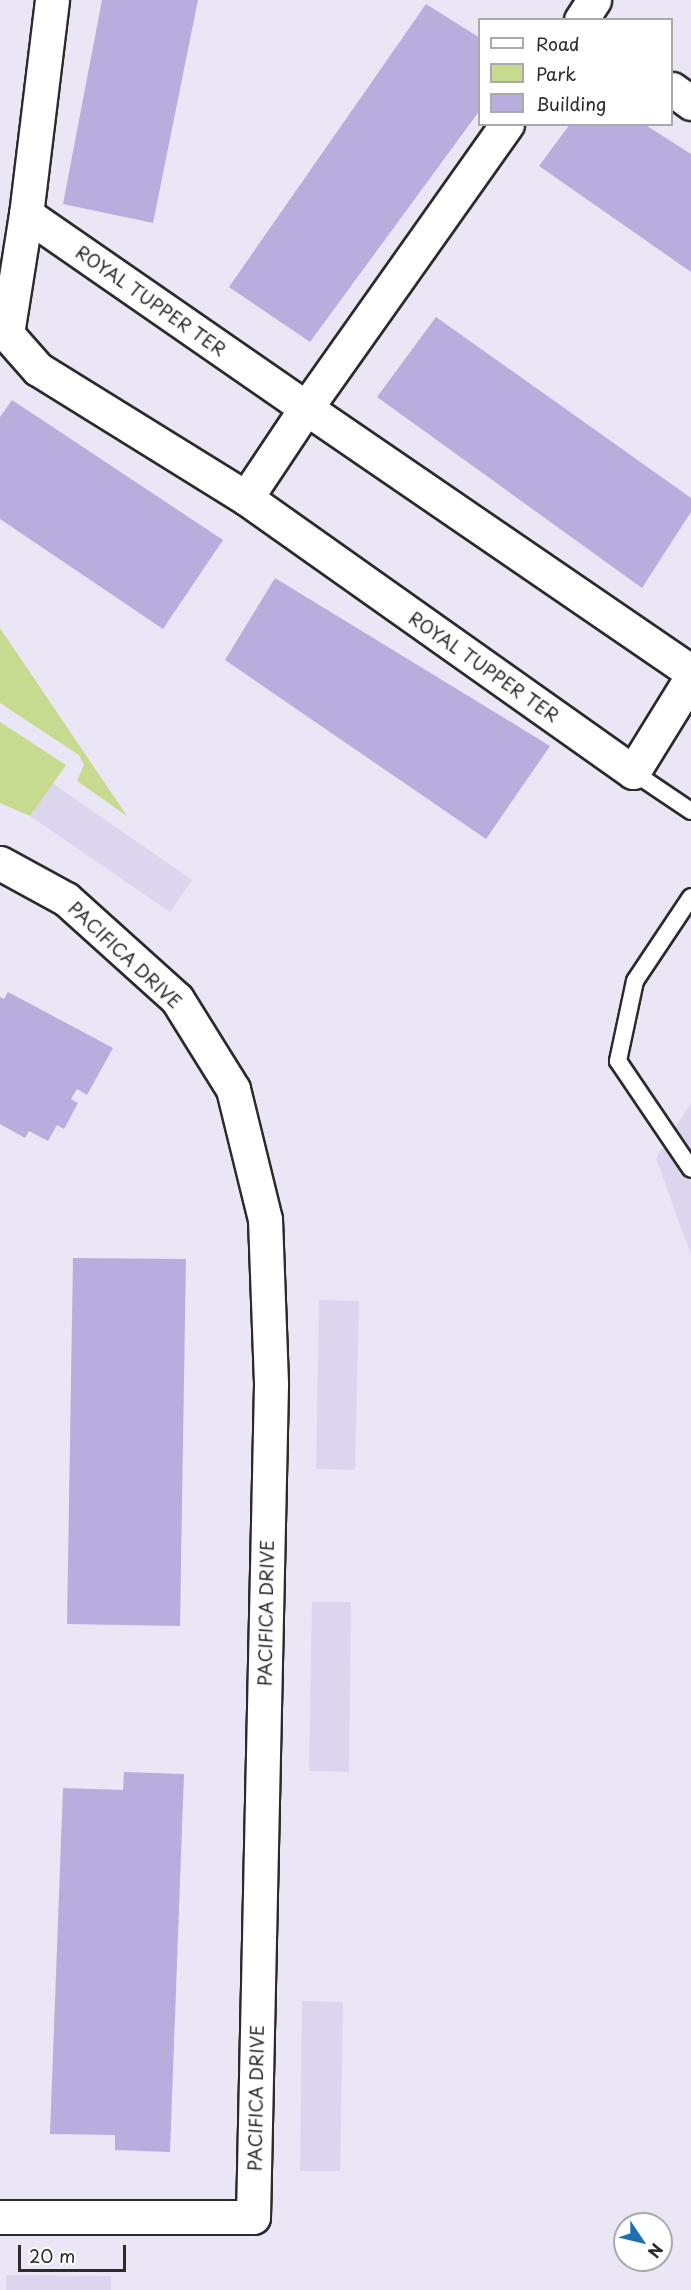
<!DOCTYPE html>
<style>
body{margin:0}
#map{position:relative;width:691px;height:2290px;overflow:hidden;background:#eae6f5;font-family:"Playpen Sans",sans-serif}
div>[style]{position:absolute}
.built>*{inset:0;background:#dbd5ee}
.green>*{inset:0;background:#c6db90}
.building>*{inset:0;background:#b9adde}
.roads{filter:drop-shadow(2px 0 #2b2b2b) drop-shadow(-2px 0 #2b2b2b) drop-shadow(0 2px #2b2b2b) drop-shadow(0 -2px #2b2b2b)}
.lane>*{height:16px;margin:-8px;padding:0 8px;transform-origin:8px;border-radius:8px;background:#fff}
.street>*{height:33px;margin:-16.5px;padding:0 16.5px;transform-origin:16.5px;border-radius:16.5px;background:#fff}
span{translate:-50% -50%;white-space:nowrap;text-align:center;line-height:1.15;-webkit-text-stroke:4.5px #fff;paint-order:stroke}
.street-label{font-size:18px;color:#2b2b2b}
.legend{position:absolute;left:478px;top:18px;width:195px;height:108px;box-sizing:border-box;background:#fff;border:2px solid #aaa;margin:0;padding:8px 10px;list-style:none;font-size:18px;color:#2b2b2b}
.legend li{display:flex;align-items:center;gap:12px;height:30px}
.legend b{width:30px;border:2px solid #aaa}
.north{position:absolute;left:613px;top:2212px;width:60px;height:60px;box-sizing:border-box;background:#fff;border:2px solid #aaa;border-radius:50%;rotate:125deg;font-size:16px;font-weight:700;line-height:24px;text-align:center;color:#2b2b2b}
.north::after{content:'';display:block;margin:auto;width:21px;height:27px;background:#1f6fb2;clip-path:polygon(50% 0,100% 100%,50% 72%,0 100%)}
.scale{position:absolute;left:18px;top:2245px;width:108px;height:27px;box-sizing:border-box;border:3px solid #2b2b2b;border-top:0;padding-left:8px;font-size:18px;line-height:21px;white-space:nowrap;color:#2b2b2b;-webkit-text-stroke:4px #fff;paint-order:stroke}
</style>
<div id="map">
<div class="built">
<i style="clip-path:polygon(52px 783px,192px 880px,170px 912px,30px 816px)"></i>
<i style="clip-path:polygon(691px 1103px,691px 1255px,656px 1158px)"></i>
<i style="clip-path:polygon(319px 1300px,359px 1301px,355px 1470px,316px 1469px)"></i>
<i style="clip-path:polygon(312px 1602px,351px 1602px,349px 1772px,309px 1771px)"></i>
<i style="clip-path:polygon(302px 2001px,343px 2002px,340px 2171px,300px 2171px)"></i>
<i style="clip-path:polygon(6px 2275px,111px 2276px,111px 2290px,6px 2290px)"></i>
</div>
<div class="green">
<i style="clip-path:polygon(0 629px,4px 634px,127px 816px,77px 781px,84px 765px,79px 755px,0 703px)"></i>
<i style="clip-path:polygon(0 722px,66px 765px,30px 816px,0 803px)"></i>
</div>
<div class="building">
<i style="clip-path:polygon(102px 0,198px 0,153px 223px,63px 204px)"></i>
<i style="clip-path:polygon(426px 4px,480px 38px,480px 110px,310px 342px,229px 287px)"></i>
<i style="clip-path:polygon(570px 124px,644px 124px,691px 154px,691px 272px,539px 166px)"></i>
<i style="clip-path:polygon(436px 317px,691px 498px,691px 512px,642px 588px,377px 397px)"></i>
<i style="clip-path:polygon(12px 400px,223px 540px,163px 629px,0 519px,0 417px)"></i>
<i style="clip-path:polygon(275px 578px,550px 746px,486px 839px,225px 660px)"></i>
<i style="clip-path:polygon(8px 992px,113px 1048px,87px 1095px,77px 1089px,71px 1099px,78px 1103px,64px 1129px,57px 1125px,48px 1141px,29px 1131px,25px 1138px,0 1124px,0 997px,4px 999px)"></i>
<i style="clip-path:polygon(73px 1258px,186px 1259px,180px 1626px,67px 1624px)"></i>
<i style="clip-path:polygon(124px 1772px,184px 1774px,170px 2152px,115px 2150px,115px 2135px,50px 2134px,63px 1788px,123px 1790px)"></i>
</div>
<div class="roads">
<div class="lane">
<i style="left:633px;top:772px;width:70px;rotate:33.9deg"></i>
<i style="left:691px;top:897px;width:101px;rotate:123.7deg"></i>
<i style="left:635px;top:981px;width:82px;rotate:102deg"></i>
<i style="left:618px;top:1061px;width:130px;rotate:55.9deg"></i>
</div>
<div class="street">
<i style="left:52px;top:0;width:216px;rotate:96.9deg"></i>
<i style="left:26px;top:214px;width:341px;rotate:34.7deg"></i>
<i style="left:306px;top:408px;width:348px;rotate:-54.7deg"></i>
<i style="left:581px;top:20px;width:24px;rotate:-57deg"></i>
<i style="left:672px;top:89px;width:24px;rotate:36deg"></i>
<i style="left:26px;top:214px;width:121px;rotate:99deg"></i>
<i style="left:7px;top:334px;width:47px;rotate:48.5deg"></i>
<i style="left:38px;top:369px;width:245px;rotate:31.8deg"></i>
<i style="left:246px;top:498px;width:108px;rotate:-56.3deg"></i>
<i style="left:306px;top:408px;width:467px;rotate:34.4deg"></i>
<i style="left:246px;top:498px;width:474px;rotate:35.3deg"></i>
<i style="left:633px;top:772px;width:110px;rotate:-58.3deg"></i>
<i style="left:0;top:863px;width:75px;rotate:28.6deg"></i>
<i style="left:66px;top:899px;width:149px;rotate:42deg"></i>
<i style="left:177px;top:999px;width:106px;rotate:58.1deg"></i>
<i style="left:233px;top:1089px;width:134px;rotate:76.2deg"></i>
<i style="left:265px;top:1219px;width:166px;rotate:87.9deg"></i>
<i style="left:271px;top:1385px;width:832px;rotate:91.24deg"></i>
<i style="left:253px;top:2217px;width:253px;rotate:180deg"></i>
</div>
</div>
<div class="street-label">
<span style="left:151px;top:301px;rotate:35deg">ROYAL TUPPER TER</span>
<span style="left:484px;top:667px;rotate:35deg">ROYAL TUPPER TER</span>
<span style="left:125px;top:955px;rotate:43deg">PACIFICA DRIVE</span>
<span style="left:266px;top:1613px;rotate:-89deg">PACIFICA DRIVE</span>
<span style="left:256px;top:2098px;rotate:-89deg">PACIFICA DRIVE</span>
</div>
<ul class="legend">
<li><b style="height:8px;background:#fff"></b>Road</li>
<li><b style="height:16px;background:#c6db90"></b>Park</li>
<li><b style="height:16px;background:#b9adde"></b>Building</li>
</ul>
<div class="north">N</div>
<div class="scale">20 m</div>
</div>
